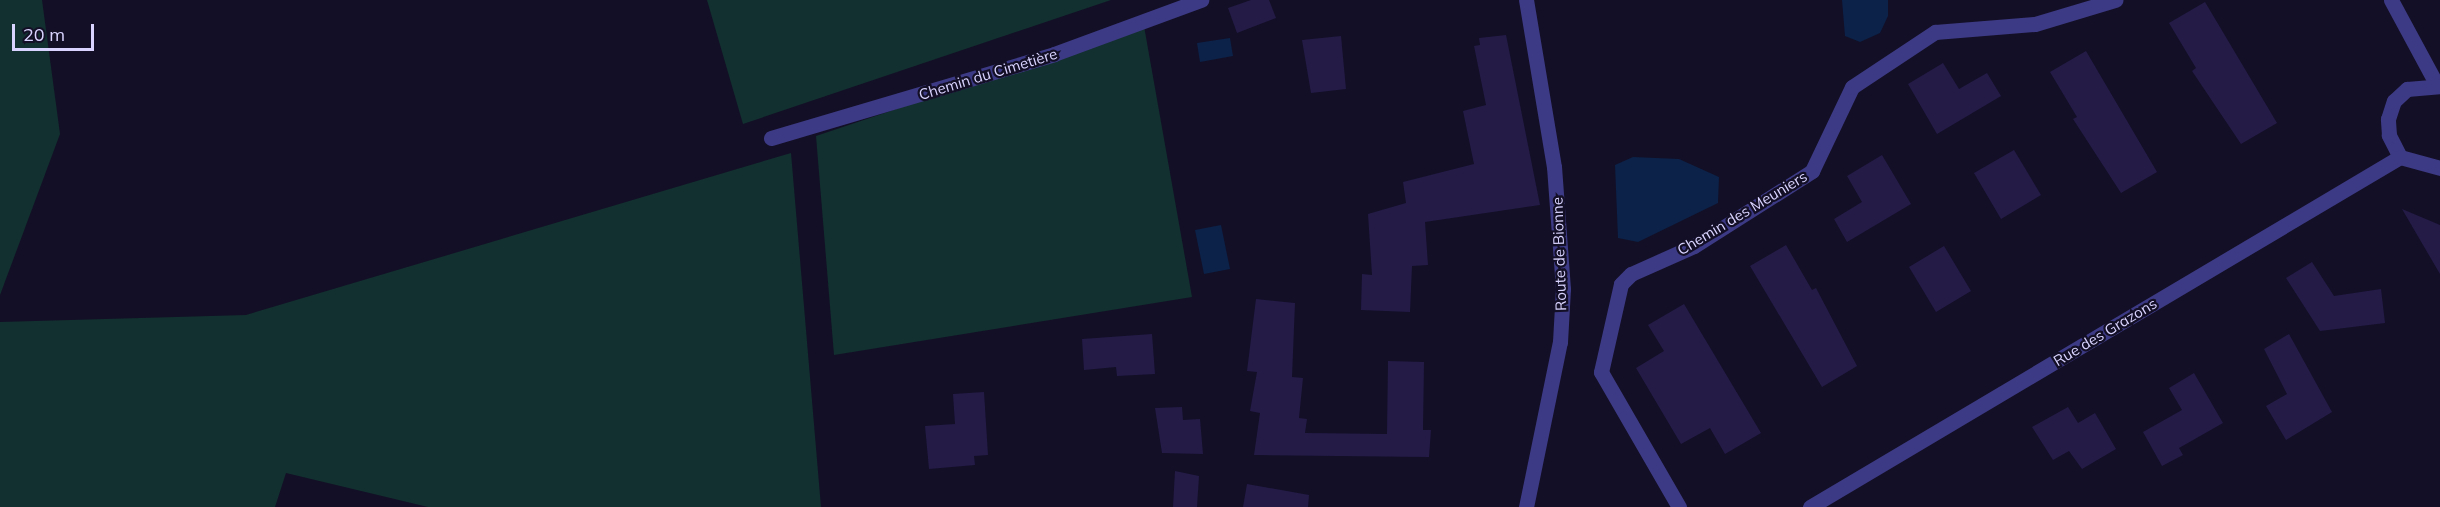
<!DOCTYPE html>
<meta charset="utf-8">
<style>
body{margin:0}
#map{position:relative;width:2440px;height:507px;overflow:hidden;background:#130f26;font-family:Mulish,sans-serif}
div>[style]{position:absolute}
.green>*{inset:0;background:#12302f}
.water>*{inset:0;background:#0c2248}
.building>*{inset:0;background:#241b47}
.street>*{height:15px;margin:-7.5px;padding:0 7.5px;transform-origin:7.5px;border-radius:7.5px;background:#3d3a85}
span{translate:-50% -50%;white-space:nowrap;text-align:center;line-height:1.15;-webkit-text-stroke:4.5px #130f26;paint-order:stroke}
.street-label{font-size:15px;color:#d9d4ff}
.scale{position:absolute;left:12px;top:24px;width:82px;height:27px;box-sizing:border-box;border:3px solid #d9d4ff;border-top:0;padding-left:8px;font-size:18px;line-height:21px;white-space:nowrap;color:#d9d4ff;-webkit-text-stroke:4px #130f26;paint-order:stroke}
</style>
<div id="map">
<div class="green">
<i style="clip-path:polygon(0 0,42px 0,60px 134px,0 295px)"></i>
<i style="clip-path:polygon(707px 0,1111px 0,743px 124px)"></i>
<i style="clip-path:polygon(1144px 26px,1192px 297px,834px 355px,816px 136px)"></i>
<i style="clip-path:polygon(791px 153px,821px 507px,428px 507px,286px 473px,275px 507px,0 507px,0 322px,246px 315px)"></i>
</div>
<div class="water">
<i style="clip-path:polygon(1842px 0,1888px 0,1888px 16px,1880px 33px,1860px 42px,1845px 36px)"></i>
<i style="clip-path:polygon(1230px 38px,1233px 56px,1200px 62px,1197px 43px)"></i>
<i style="clip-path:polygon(1633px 157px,1679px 159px,1719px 177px,1718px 203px,1638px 242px,1618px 238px,1615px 165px)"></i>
<i style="clip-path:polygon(1221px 225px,1230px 269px,1204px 274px,1195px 230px)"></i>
</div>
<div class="building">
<i style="clip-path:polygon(1251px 0,1269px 0,1276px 18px,1237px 33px,1228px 8px)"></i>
<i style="clip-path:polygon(2205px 2px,2277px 123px,2241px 144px,2192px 71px,2196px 68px,2169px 23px)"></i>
<i style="clip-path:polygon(1506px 35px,1540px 205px,1425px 222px,1428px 265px,1412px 266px,1410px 312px,1361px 310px,1362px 274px,1372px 275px,1368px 214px,1406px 203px,1403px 182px,1474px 164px,1463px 111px,1486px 105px,1474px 46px,1480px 45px,1479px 38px)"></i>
<i style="clip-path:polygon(1341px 36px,1346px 89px,1311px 93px,1302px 40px)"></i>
<i style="clip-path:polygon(2086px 51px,2157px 172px,2121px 193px,2073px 119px,2077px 117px,2050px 72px)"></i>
<i style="clip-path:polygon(1943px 63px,1959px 89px,1987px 73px,2001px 96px,1937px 134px,1908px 84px)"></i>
<i style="clip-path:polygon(2014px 150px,2041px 195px,2001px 219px,1974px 173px)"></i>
<i style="clip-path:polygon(1882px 155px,1911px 204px,1847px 242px,1834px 219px,1862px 202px,1847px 176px)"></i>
<i style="clip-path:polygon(2402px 209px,2440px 225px,2440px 274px)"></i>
<i style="clip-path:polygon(1786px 245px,1812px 290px,1816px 288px,1857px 366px,1822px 387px,1750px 266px)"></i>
<i style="clip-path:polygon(1944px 246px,1971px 291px,1936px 312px,1909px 267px)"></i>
<i style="clip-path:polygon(2312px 262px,2334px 296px,2381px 289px,2385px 323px,2320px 331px,2286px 278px)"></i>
<i style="clip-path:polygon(1256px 299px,1295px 303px,1292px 377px,1303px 378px,1299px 418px,1307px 419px,1305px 433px,1387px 434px,1388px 361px,1424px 362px,1423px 430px,1431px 430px,1429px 457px,1254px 455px,1260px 413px,1250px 411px,1257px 372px,1247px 371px)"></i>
<i style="clip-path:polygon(1684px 304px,1761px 433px,1725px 454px,1710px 428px,1681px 444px,1636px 368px,1664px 351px,1648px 325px)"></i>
<i style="clip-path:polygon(1152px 334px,1155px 374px,1117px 376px,1116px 367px,1084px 370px,1082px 339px)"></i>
<i style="clip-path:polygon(2289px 334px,2332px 412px,2286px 440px,2266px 406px,2287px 394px,2264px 349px)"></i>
<i style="clip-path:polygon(2194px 373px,2223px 423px,2179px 448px,2183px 455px,2162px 466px,2143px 432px,2182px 410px,2169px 388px)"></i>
<i style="clip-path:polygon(984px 392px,988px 455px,974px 456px,975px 465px,929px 469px,925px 426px,955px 424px,953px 394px)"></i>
<i style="clip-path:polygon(1182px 407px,1183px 420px,1200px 419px,1203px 454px,1162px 453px,1155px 408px)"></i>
<i style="clip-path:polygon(2068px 407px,2078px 423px,2095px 413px,2116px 449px,2082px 469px,2069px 451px,2053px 460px,2032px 427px)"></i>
<i style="clip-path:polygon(1175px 471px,1199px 476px,1197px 507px,1173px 507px)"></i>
<i style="clip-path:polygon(1247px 484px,1309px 495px,1308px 507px,1243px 507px)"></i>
</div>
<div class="street">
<i style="left:2391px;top:0;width:97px;rotate:61.6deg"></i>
<i style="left:771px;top:138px;width:295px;rotate:-16.5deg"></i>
<i style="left:1054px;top:54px;width:157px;rotate:-20.2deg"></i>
<i style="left:2400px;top:157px;width:25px;rotate:-117deg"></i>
<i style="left:2389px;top:135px;width:16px;rotate:-94deg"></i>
<i style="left:2388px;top:119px;width:19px;rotate:-72deg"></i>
<i style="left:2394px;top:101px;width:18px;rotate:-43deg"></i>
<i style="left:2407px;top:89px;width:33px;rotate:-5deg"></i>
<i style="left:1526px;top:507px;width:168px;rotate:-78.4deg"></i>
<i style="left:1560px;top:342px;width:53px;rotate:-86.8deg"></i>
<i style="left:1563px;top:289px;width:122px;rotate:-94.2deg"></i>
<i style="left:1554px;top:167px;width:169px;rotate:-99.5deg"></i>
<i style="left:1679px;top:507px;width:156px;rotate:-120deg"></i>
<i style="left:1601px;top:372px;width:90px;rotate:-77.2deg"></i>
<i style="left:1621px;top:284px;width:14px;rotate:-45deg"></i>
<i style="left:1631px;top:274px;width:69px;rotate:-24deg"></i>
<i style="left:1694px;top:246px;width:140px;rotate:-32.4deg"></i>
<i style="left:1812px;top:171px;width:93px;rotate:-64.5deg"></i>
<i style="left:1852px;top:87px;width:100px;rotate:-33.5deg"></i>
<i style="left:1935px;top:32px;width:100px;rotate:-4.6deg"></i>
<i style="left:2035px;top:24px;width:84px;rotate:-16.7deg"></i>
<i style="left:1810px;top:507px;width:686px;rotate:-30.68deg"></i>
<i style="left:2400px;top:157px;width:41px;rotate:15.4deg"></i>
</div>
<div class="street-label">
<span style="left:988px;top:74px;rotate:-17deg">Chemin du Cimetière</span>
<span style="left:1742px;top:213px;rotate:-31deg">Chemin des Meuniers</span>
<span style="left:1559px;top:254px;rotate:-92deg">Route de Bionne</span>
<span style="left:2105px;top:332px;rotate:-31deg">Rue des Grazons</span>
</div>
<div class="scale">20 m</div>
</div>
